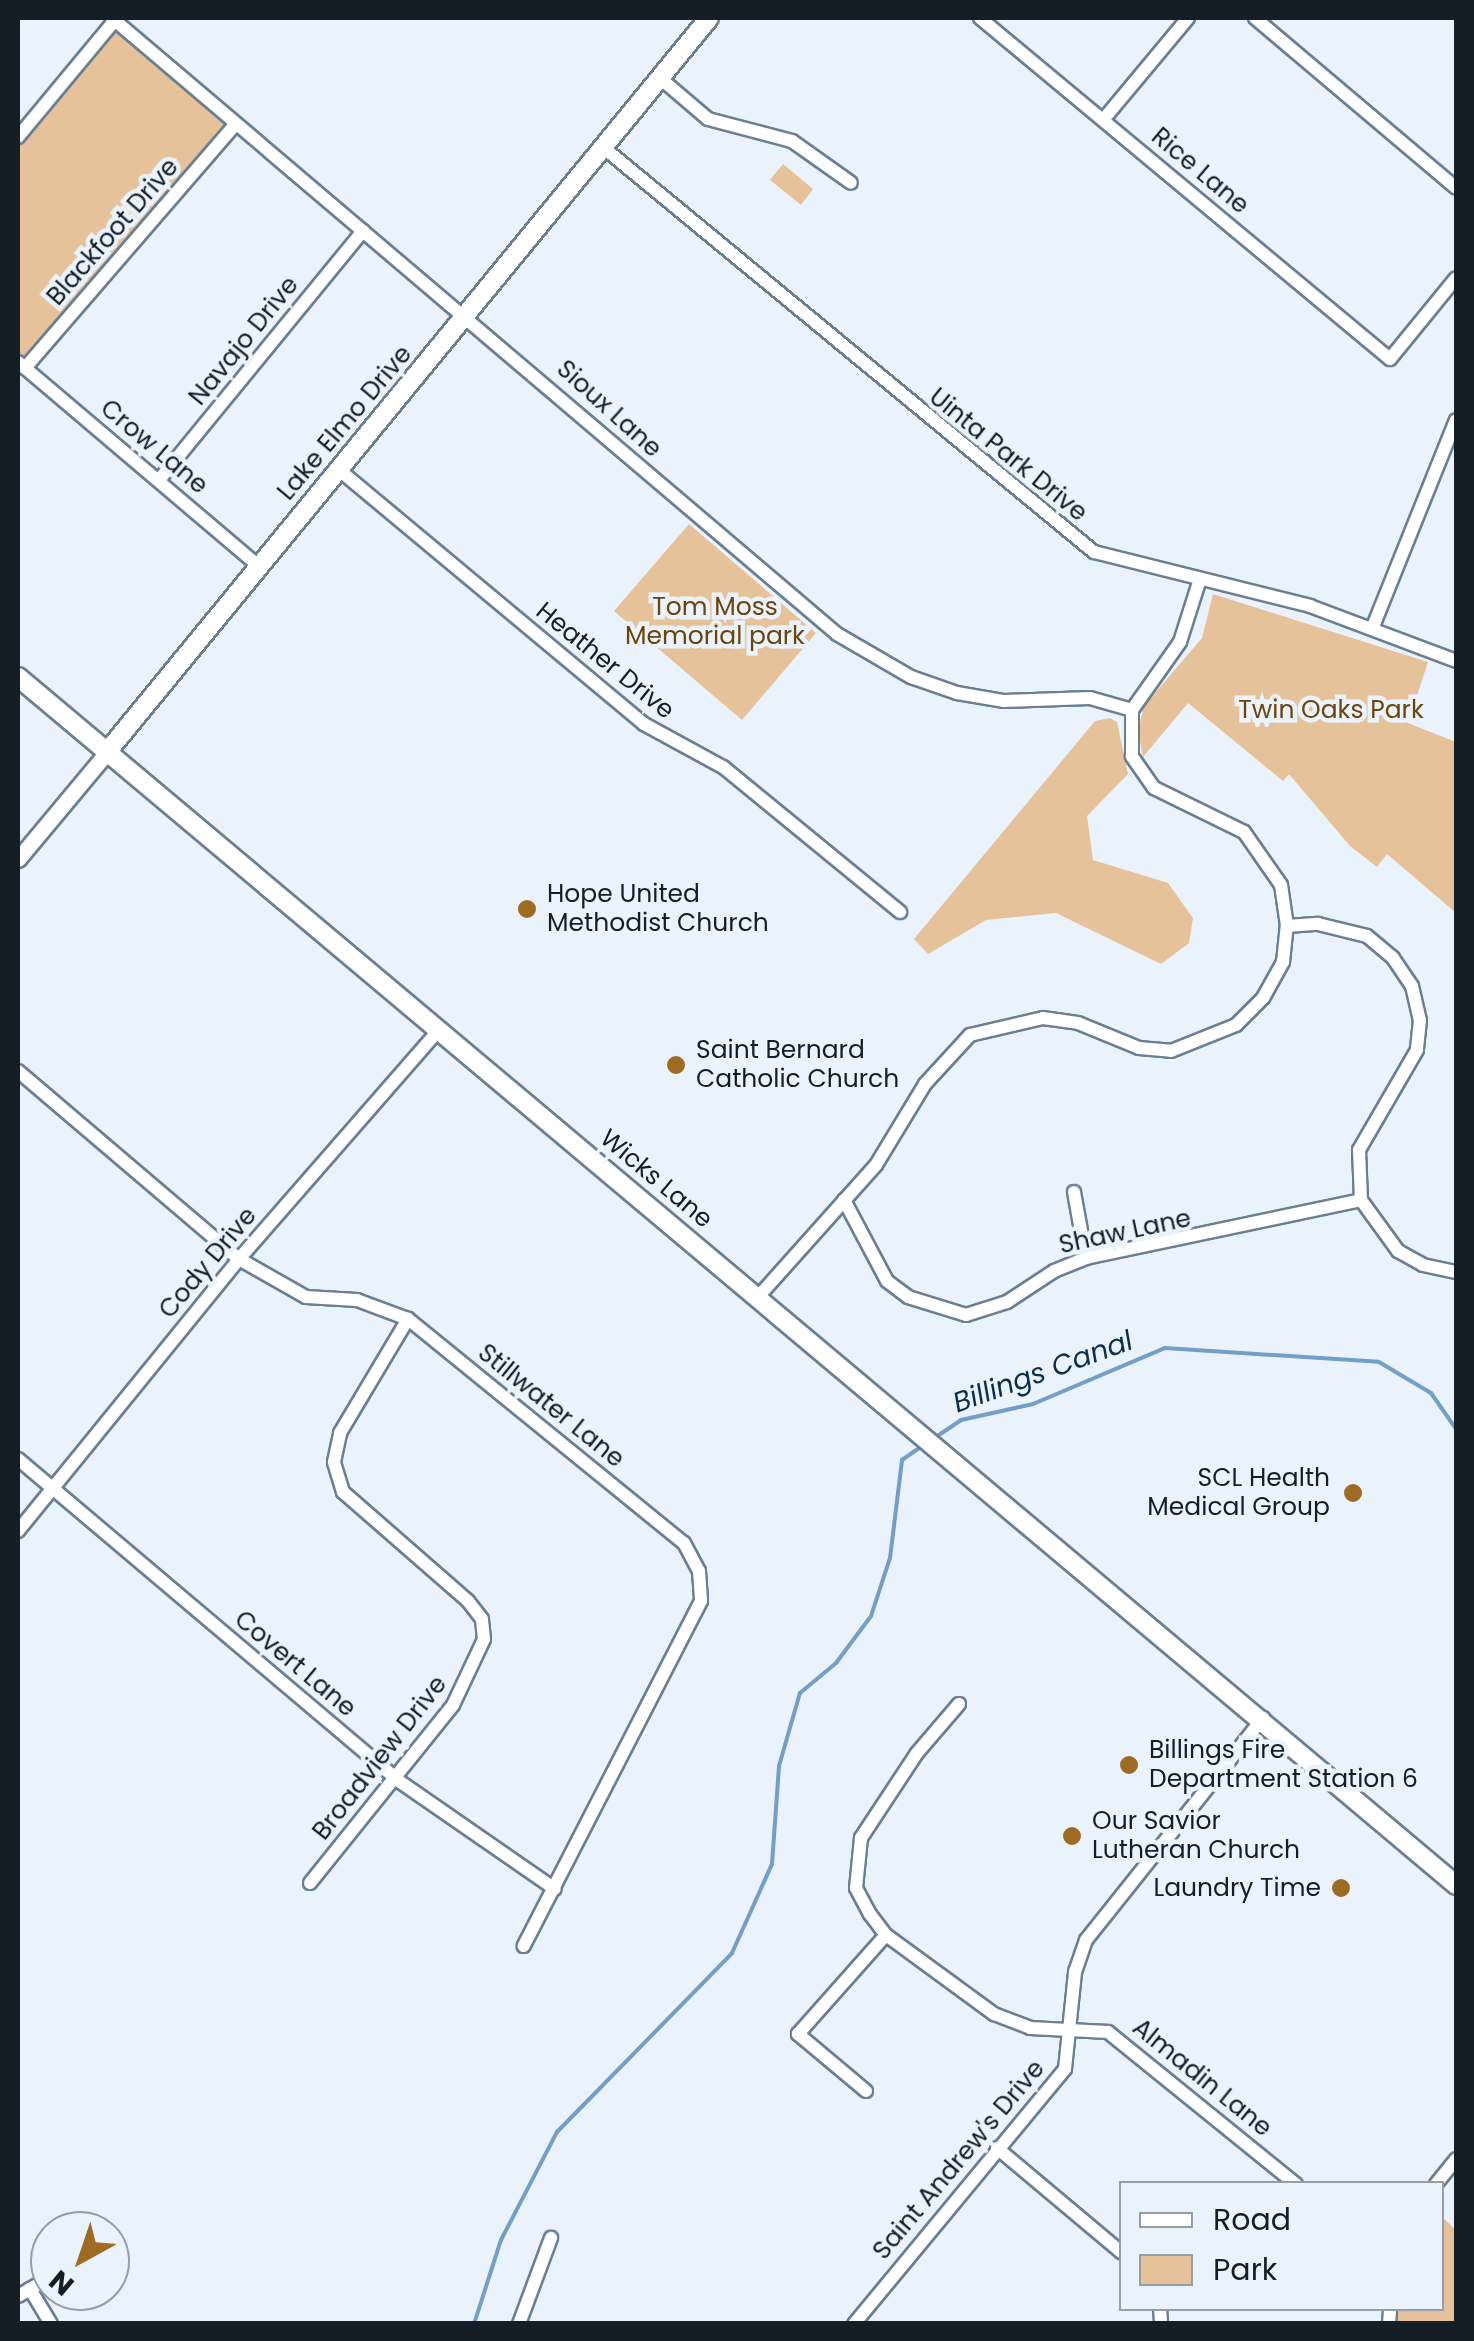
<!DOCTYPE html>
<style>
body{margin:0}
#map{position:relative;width:1474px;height:2341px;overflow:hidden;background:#eaf3fc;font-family:Poppins,sans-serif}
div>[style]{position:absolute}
.green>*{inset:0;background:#e5c29a}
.stream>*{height:4px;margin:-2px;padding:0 2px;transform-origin:2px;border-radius:2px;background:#739fc7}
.roads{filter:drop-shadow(2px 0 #6a7f92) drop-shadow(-2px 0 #6a7f92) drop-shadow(0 2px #6a7f92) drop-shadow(0 -2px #6a7f92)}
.minor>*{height:12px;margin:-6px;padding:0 6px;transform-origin:6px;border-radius:6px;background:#fff}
.tertiary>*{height:15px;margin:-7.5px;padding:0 7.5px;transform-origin:7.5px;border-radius:7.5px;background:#fff}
.secondary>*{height:18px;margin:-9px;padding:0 9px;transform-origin:9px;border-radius:9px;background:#fff}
.dots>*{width:28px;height:28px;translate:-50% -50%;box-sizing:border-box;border:5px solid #eaf3fc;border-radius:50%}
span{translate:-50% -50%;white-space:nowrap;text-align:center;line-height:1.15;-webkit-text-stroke:9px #eaf3fc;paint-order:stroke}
.street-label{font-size:25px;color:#151d25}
.park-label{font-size:25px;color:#6b440c}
.poi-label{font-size:25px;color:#151d25}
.left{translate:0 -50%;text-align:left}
.right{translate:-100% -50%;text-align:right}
.water-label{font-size:28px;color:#0b2e4a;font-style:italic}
.frame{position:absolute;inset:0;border:20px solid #151d25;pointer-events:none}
.legend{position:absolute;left:1119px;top:2181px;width:325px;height:130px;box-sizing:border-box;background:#eaf3fc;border:2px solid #959da6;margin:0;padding:12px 18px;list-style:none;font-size:30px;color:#151d25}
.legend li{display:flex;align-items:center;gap:20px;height:50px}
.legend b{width:50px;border:2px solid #959da6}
.north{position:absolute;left:30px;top:2211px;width:100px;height:100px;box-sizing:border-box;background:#eaf3fc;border:2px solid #959da6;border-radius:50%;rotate:220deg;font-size:28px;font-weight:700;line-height:40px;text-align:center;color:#151d25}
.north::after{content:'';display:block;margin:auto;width:35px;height:45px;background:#9f6b23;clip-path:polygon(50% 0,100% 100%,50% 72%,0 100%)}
</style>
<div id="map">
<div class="green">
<i style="clip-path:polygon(116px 28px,231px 121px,25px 361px,18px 355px,18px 141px)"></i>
<i style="clip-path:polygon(783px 164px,813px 189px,801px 205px,770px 180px)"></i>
<i style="clip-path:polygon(689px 524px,816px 633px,742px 720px,614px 611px)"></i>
<i style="clip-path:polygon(1213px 594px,1428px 662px,1408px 723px,1456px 742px,1456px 913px,1387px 854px,1377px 867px,1350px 846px,1289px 774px,1283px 781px,1188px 703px,1143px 757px,1138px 731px,1144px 706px,1202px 638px)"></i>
<i style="clip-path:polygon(1110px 718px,1117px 722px,1128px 774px,1087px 816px,1093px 860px,1168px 883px,1193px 918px,1189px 943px,1161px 964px,1056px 913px,986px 920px,928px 954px,914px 939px,1095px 721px)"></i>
<i style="clip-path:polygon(1442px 2217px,1456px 2230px,1456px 2323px,1394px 2324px,1397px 2309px,1442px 2308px)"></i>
</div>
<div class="stream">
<i style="left:933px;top:1439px;width:34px;rotate:-34deg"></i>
<i style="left:961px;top:1420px;width:74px;rotate:-12.5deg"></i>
<i style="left:1033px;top:1404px;width:143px;rotate:-23deg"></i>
<i style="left:1165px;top:1348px;width:214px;rotate:3.7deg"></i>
<i style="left:1379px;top:1362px;width:61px;rotate:30.8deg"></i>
<i style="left:1431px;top:1393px;width:44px;rotate:55.2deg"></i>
<i style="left:474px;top:2324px;width:88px;rotate:-72.2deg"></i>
<i style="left:501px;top:2240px;width:122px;rotate:-62.6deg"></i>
<i style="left:557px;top:2132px;width:250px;rotate:-45.6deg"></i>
<i style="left:732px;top:1953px;width:98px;rotate:-65.8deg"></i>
<i style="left:772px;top:1864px;width:98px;rotate:-85.9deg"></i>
<i style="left:779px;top:1766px;width:76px;rotate:-74deg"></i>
<i style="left:800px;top:1693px;width:47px;rotate:-39.8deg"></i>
<i style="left:836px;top:1663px;width:59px;rotate:-53.3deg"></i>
<i style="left:871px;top:1616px;width:61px;rotate:-71.9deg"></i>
<i style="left:890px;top:1558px;width:99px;rotate:-83deg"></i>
<i style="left:902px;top:1460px;width:28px;rotate:-35deg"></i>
</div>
<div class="roads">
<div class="minor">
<i style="left:112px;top:18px;width:951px;rotate:40.35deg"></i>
<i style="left:837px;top:634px;width:86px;rotate:30.2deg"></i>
<i style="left:911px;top:677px;width:49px;rotate:19.2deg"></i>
<i style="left:957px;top:693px;width:48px;rotate:9.7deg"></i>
<i style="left:1004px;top:701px;width:86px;rotate:-2deg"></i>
<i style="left:1090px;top:698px;width:44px;rotate:15.9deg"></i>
<i style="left:980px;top:18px;width:533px;rotate:39.75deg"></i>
<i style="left:1390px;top:359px;width:104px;rotate:-50.8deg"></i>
<i style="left:1255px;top:18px;width:263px;rotate:40.2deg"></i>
<i style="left:660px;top:78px;width:63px;rotate:40.5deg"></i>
<i style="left:708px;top:119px;width:87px;rotate:14.7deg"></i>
<i style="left:792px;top:141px;width:72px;rotate:35.4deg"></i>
<i style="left:1103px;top:120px;width:133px;rotate:-50.2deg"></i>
<i style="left:18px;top:137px;width:152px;rotate:-50.3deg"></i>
<i style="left:604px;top:148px;width:635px;rotate:39.51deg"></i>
<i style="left:1094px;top:552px;width:223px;rotate:14deg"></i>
<i style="left:1310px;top:606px;width:156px;rotate:20.6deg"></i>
<i style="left:18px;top:362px;width:317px;rotate:40.3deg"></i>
<i style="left:25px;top:368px;width:321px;rotate:-49.2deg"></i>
<i style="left:338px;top:469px;width:398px;rotate:39.8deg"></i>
<i style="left:644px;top:724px;width:90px;rotate:28.6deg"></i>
<i style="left:723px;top:767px;width:229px;rotate:39.3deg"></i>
<i style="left:159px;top:480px;width:322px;rotate:-50.7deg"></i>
<i style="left:1372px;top:629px;width:225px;rotate:-68.1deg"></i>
<i style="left:1287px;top:926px;width:31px;rotate:-4deg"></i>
<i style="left:1318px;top:924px;width:50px;rotate:13.8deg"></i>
<i style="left:1367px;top:936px;width:34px;rotate:40deg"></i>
<i style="left:1393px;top:958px;width:34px;rotate:56deg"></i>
<i style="left:1412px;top:986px;width:35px;rotate:77deg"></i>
<i style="left:1420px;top:1020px;width:30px;rotate:96deg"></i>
<i style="left:1417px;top:1050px;width:116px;rotate:120.1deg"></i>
<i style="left:1359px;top:1150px;width:50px;rotate:87.7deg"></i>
<i style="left:1361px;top:1200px;width:63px;rotate:54deg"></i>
<i style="left:1398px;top:1251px;width:29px;rotate:29deg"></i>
<i style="left:1423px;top:1265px;width:34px;rotate:12deg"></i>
<i style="left:18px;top:1071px;width:290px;rotate:40.4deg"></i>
<i style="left:239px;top:1259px;width:77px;rotate:29.6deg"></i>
<i style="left:306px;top:1297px;width:51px;rotate:3.4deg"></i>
<i style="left:357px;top:1300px;width:54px;rotate:20.4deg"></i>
<i style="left:408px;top:1319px;width:355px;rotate:39.1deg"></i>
<i style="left:684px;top:1543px;width:32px;rotate:62deg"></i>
<i style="left:699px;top:1571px;width:30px;rotate:86deg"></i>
<i style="left:701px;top:1601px;width:388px;rotate:117.2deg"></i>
<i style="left:1074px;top:1192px;width:67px;rotate:79.7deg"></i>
<i style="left:844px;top:1200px;width:92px;rotate:62deg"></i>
<i style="left:887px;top:1281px;width:26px;rotate:37deg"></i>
<i style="left:908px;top:1297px;width:61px;rotate:17.2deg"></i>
<i style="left:966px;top:1315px;width:43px;rotate:-17.6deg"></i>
<i style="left:1007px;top:1302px;width:56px;rotate:-33.4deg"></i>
<i style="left:1054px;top:1271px;width:35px;rotate:-22deg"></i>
<i style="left:1086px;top:1258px;width:281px;rotate:-11.9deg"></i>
<i style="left:758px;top:1297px;width:177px;rotate:-48.2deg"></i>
<i style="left:876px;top:1165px;width:95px;rotate:-58.8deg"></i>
<i style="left:925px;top:1084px;width:67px;rotate:-47.4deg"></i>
<i style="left:970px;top:1035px;width:75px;rotate:-13.1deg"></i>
<i style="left:1043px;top:1018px;width:35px;rotate:8deg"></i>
<i style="left:1078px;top:1023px;width:66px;rotate:22.3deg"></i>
<i style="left:1139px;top:1048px;width:32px;rotate:5deg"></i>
<i style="left:1171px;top:1051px;width:70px;rotate:-21.8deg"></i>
<i style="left:1236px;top:1025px;width:38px;rotate:-45deg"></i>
<i style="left:1263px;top:998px;width:41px;rotate:-60.9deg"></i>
<i style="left:1283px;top:962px;width:36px;rotate:-84deg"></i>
<i style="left:1287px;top:926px;width:41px;rotate:-98.3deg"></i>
<i style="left:1281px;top:885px;width:65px;rotate:-124.9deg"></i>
<i style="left:1244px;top:832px;width:100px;rotate:-153.9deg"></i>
<i style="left:1154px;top:788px;width:39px;rotate:-125deg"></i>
<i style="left:1132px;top:756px;width:46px;rotate:-90deg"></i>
<i style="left:1132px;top:710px;width:83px;rotate:-54.8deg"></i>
<i style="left:1180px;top:642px;width:66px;rotate:-72.4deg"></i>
<i style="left:18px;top:1459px;width:495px;rotate:40.2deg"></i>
<i style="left:396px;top:1779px;width:193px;rotate:34.7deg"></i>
<i style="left:18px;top:1531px;width:350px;rotate:-50.9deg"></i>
<i style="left:239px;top:1259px;width:304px;rotate:-48.9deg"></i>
<i style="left:959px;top:1704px;width:65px;rotate:130.6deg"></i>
<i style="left:917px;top:1753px;width:102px;rotate:123.4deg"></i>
<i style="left:861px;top:1838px;width:50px;rotate:95.7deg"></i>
<i style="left:856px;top:1888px;width:30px;rotate:62deg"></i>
<i style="left:870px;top:1914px;width:26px;rotate:53deg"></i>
<i style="left:886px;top:1935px;width:134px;rotate:36.2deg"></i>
<i style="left:994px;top:2014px;width:39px;rotate:21deg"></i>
<i style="left:1030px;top:2028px;width:78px;rotate:2.9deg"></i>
<i style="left:1108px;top:2032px;width:242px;rotate:39deg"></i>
<i style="left:310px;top:1883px;width:228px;rotate:-51.2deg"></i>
<i style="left:453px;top:1705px;width:73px;rotate:-64.8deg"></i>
<i style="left:484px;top:1639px;width:20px;rotate:-96deg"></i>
<i style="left:482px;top:1619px;width:23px;rotate:-128deg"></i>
<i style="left:468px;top:1601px;width:166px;rotate:-138.9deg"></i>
<i style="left:343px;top:1492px;width:31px;rotate:-107deg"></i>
<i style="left:334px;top:1462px;width:30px;rotate:-78deg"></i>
<i style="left:340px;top:1433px;width:133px;rotate:-59.2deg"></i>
<i style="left:866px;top:2091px;width:89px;rotate:-140deg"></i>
<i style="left:798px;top:2034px;width:132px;rotate:-48.4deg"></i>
<i style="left:997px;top:2148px;width:163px;rotate:40deg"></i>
<i style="left:1436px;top:2184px;width:32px;rotate:-51deg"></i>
<i style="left:30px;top:2289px;width:41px;rotate:59deg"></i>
<i style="left:18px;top:2296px;width:36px;rotate:-30deg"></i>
<i style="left:1160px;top:2308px;width:16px;rotate:86deg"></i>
<i style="left:519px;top:2324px;width:92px;rotate:-69.6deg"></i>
<i style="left:854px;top:2324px;width:331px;rotate:-50.4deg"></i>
<i style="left:1065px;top:2069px;width:98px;rotate:-84.1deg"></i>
<i style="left:1075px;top:1972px;width:34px;rotate:-71deg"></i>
<i style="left:1086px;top:1940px;width:284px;rotate:-51.4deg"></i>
<i style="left:1389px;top:2324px;width:16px;rotate:-86deg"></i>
</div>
<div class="tertiary">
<i style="left:18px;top:859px;width:139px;rotate:-50.2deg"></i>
</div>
<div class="secondary">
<i style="left:18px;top:677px;width:1878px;rotate:40.03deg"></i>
<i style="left:107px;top:752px;width:949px;rotate:-50.64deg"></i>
</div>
</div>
<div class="dots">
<i style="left:527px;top:909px;background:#9f6b23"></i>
<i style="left:676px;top:1065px;background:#9f6b23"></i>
<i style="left:1353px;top:1493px;background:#9f6b23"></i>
<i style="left:1129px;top:1765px;background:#9f6b23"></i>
<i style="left:1072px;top:1836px;background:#9f6b23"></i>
<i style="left:1341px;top:1888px;background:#9f6b23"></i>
</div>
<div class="street-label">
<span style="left:1200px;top:171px;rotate:40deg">Rice Lane</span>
<span style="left:113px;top:232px;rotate:-49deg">Blackfoot Drive</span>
<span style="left:244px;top:341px;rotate:-51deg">Navajo Drive</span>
<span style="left:609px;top:409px;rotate:42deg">Sioux Lane</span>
<span style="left:345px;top:423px;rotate:-50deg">Lake Elmo Drive</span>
<span style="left:154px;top:447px;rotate:40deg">Crow Lane</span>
<span style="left:1008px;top:455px;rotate:39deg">Uinta Park Drive</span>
<span style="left:605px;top:661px;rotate:39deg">Heather Drive</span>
<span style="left:656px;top:1179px;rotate:40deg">Wicks Lane</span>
<span style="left:1125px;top:1232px;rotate:-12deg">Shaw Lane</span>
<span style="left:208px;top:1263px;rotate:-50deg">Cody Drive</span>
<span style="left:551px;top:1406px;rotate:39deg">Stillwater Lane</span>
<span style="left:295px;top:1664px;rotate:40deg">Covert Lane</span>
<span style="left:380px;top:1758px;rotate:-52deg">Broadview Drive</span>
<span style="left:1202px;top:2078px;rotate:39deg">Almadin Lane</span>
<span style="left:959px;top:2160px;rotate:-50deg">Saint Andrew's Drive</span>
</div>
<div class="park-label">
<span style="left:715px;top:622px">Tom Moss<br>Memorial park</span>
<span style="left:1331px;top:710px">Twin Oaks Park</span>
</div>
<div class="poi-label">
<span class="left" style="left:547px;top:909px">Hope United<br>Methodist Church</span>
<span class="left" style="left:696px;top:1065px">Saint Bernard<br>Catholic Church</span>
<span class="right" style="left:1330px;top:1493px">SCL Health<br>Medical Group</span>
<span class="left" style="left:1149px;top:1765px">Billings Fire<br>Department Station 6</span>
<span class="left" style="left:1092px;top:1836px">Our Savior<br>Lutheran Church</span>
<span class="right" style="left:1321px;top:1888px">Laundry Time</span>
</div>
<div class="water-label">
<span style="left:1043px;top:1372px;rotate:-20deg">Billings Canal</span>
</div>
<div class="frame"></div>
<ul class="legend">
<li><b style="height:12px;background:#fff"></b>Road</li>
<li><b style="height:28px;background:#e5c29a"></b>Park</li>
</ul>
<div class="north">N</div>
</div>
